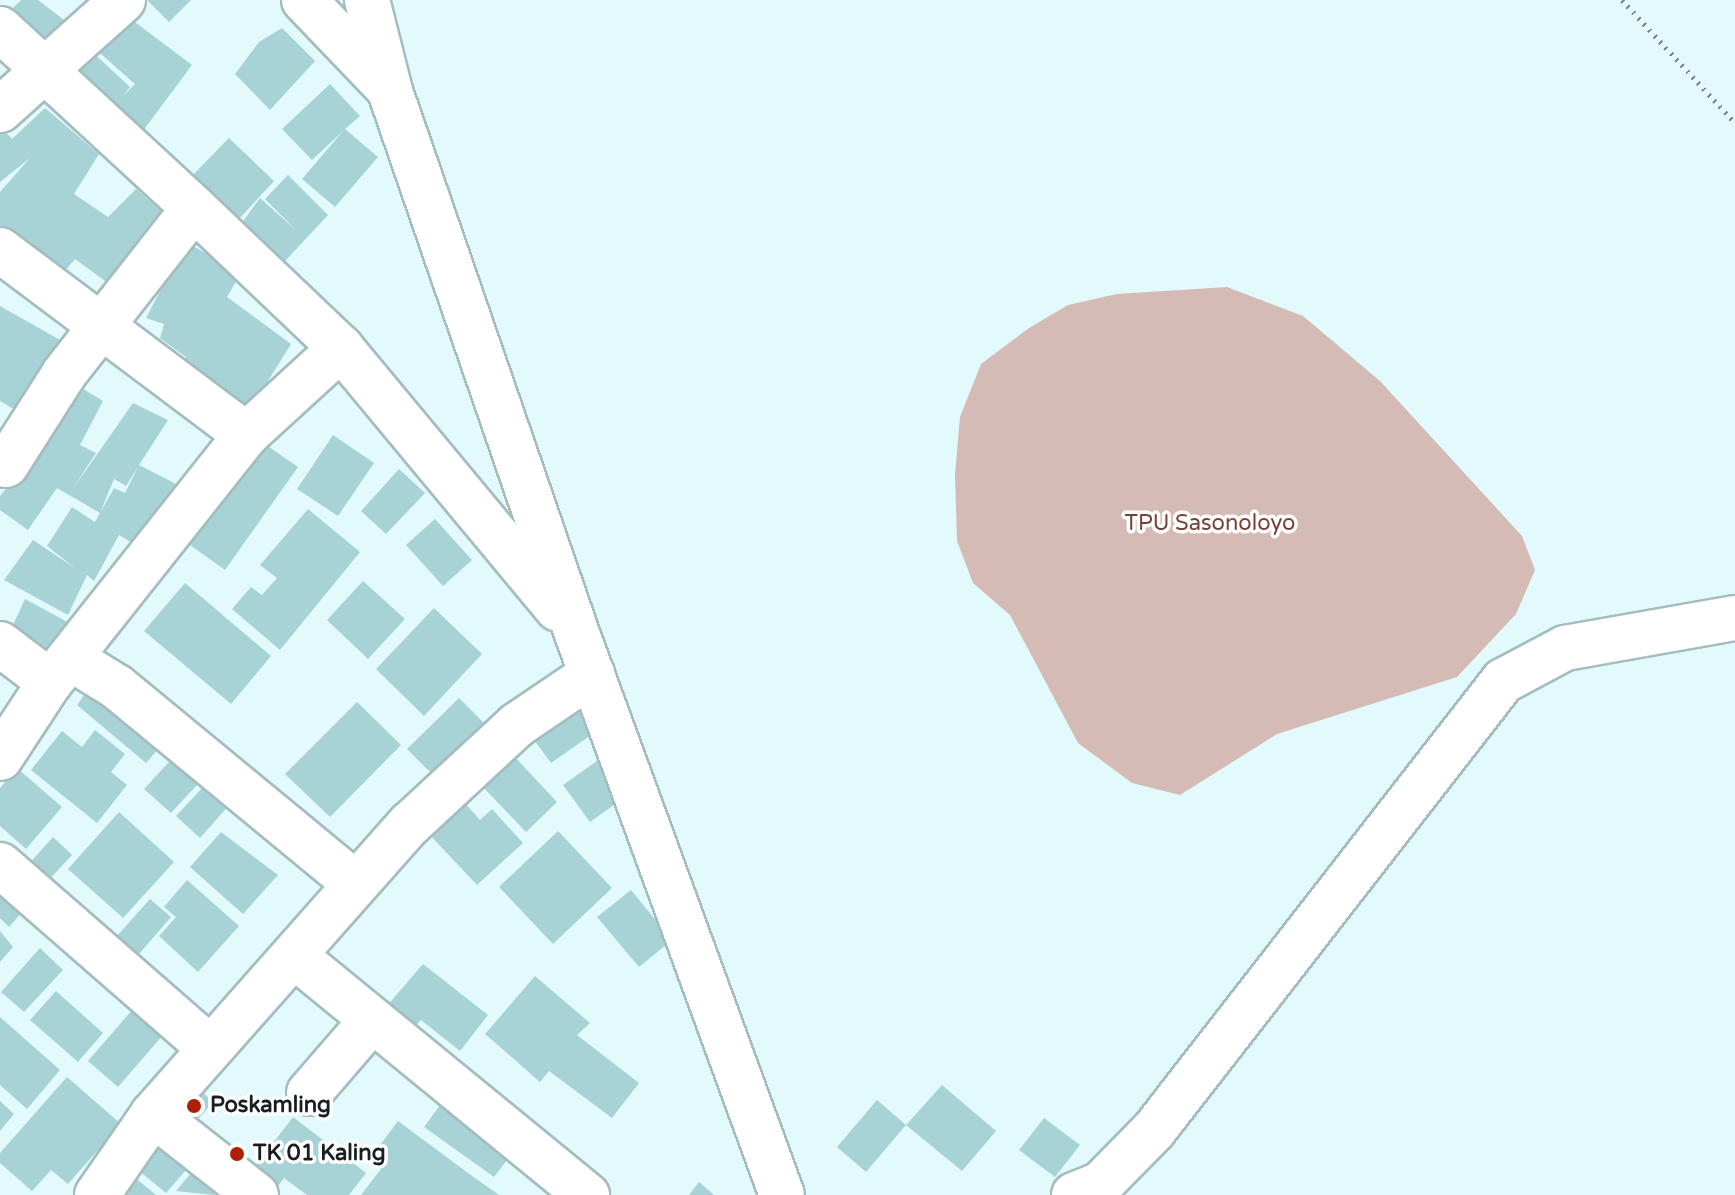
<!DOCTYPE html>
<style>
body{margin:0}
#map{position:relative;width:1735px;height:1195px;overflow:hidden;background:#e2fafc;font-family:"Varela Round",sans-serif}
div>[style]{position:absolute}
.green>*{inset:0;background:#d4bbb6}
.building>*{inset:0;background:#a7d2d6}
.path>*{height:5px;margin-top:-2.5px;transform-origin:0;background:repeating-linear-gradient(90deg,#79898a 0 2px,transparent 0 8px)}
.roads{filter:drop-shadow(2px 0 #a6bdbf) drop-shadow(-2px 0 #a6bdbf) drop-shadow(0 2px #a6bdbf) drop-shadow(0 -2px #a6bdbf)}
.minor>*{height:44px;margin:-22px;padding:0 22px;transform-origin:22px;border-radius:22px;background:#fff}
.dots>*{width:22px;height:22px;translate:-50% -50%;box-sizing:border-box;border:4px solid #fff;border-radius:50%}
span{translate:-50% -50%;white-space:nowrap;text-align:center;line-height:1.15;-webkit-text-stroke:7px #fff;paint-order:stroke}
.park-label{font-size:22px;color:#764238}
.poi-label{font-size:22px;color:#171f20;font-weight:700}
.left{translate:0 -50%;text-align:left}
</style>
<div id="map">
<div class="green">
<i style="clip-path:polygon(1227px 287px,1303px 316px,1380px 381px,1522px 536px,1535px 570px,1516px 614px,1457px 677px,1277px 734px,1180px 795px,1132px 783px,1078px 743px,1010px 615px,973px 583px,957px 541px,955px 474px,960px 417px,981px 364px,1029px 328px,1068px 305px,1117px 294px)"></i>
</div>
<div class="building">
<i style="clip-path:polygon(21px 0,38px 0,80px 32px,51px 66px,0 21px)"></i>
<i style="clip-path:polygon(147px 0,191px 0,169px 22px)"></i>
<i style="clip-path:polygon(123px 13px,192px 65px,131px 147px,63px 74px,87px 47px,130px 87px,123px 96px,135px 84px,93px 47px)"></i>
<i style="clip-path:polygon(282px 28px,315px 61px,270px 110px,235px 74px,259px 42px)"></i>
<i style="clip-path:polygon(330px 84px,360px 116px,345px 129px,378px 157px,335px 207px,302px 179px,343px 131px,312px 160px,282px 129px)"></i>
<i style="clip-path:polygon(45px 108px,99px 154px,74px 194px,108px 217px,136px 189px,180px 228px,127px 297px,75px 259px,59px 278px,0 234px,0 192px,30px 158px,0 182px,0 126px,12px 139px)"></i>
<i style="clip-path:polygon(229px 138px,274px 181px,239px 219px,191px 177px)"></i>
<i style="clip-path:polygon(288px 175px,328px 215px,273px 274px,233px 235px,260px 198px,296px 230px,265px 199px)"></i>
<i style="clip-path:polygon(186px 242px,241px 273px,227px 297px,291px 344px,245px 418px,180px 372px,186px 357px,160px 338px,164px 324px,146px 318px)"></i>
<i style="clip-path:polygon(0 306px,69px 345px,22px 414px,0 401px)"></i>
<i style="clip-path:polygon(evenodd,67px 379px,103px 401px,80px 445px,96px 453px,70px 493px,133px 403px,168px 420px,139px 465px,184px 488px,146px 551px,119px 535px,94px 581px,87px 575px,68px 615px,4px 580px,33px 540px,75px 568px,47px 546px,72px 507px,95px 522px,100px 513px,57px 488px,28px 530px,0 510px,0 496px,25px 466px,67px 379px,138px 467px,125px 493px,114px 488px,100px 513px,114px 479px,126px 486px,138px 467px)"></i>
<i style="clip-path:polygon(333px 435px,374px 463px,338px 516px,297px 489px)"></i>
<i style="clip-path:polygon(259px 440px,298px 467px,225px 570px,186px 542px)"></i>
<i style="clip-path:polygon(399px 469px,425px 493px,386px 534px,361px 511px)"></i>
<i style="clip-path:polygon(308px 509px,360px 552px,280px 650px,232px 609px,251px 587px,262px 595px,277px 578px,260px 565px)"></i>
<i style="clip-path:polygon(435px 519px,472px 560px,443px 586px,406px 545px)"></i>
<i style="clip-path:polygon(363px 581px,405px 619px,368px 659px,327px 620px)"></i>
<i style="clip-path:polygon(185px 583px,271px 656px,231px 704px,144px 631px)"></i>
<i style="clip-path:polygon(25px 599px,73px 625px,43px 660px,6px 640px)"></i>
<i style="clip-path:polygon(434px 608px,482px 654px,424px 716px,376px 669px)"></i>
<i style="clip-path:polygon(95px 680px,169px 737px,146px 763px,77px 705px)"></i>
<i style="clip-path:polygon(459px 698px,493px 732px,441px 783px,407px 749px)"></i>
<i style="clip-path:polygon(357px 702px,401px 745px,330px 817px,285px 774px)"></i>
<i style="clip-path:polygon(573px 703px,594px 733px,551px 763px,529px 733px)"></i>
<i style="clip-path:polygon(95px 730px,125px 754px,111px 772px,127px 785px,97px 823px,31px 770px,62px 731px,82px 747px)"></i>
<i style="clip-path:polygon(181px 749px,208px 773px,171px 813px,144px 789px)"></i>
<i style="clip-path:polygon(511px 753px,557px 802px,526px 832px,479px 783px)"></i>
<i style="clip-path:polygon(601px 758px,628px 795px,590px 822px,563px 785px)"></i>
<i style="clip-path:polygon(17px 768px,62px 807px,26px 849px,0 826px,0 788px)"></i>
<i style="clip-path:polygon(215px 774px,238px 795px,200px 838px,176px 816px)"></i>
<i style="clip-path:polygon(463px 801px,480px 820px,492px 809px,523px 843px,477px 885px,428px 833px)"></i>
<i style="clip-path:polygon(119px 812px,174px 862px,123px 918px,68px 869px)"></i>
<i style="clip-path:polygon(558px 831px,612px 888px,553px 944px,499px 887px)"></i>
<i style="clip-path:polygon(221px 832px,278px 875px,243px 914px,190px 867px)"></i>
<i style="clip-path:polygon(53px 837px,72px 855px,45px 884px,26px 867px)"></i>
<i style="clip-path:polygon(0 872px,32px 901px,9px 927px,0 918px)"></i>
<i style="clip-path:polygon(187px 880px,239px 926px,198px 972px,159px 936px,176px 917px,164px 907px)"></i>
<i style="clip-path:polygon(631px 890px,672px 940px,639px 967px,597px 917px)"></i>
<i style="clip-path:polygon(150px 899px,171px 917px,139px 954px,117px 936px)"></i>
<i style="clip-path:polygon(0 931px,13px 947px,0 962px)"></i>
<i style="clip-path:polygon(40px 948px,63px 970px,24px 1012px,1px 992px)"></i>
<i style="clip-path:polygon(423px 964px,488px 1015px,460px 1051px,421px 1020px,411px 1031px,385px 1008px)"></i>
<i style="clip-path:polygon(535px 976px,590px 1023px,577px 1035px,639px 1083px,612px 1118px,549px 1071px,540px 1082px,485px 1034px)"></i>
<i style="clip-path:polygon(56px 991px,103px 1033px,78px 1062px,30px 1020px)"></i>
<i style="clip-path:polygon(133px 1009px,163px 1035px,118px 1087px,88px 1061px)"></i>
<i style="clip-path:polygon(0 1017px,60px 1070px,27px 1109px,0 1085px)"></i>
<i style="clip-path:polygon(67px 1077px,121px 1124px,68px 1184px,51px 1170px,32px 1191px,0 1163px,0 1153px)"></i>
<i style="clip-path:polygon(942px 1085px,996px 1131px,962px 1171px,906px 1125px)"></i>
<i style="clip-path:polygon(196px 1086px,213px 1102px,193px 1125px,176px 1109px)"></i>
<i style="clip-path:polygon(446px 1097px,516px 1148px,494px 1177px,424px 1127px)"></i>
<i style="clip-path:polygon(877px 1100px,906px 1125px,866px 1172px,837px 1147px)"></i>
<i style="clip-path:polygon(0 1101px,14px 1114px,0 1131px)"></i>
<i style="clip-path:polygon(293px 1117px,366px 1173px,349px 1195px,307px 1195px,284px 1178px,276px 1189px,252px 1170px)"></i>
<i style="clip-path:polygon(1044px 1118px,1080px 1145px,1055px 1177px,1019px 1150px)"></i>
<i style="clip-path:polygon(398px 1121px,468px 1173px,499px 1195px,361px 1195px,381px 1169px,369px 1160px)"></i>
<i style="clip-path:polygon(158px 1134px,193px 1162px,166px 1193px,132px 1165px)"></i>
<i style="clip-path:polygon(196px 1167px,220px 1187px,214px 1195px,176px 1191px)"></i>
<i style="clip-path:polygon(126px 1170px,156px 1195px,117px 1195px)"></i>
<i style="clip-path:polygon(699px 1182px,714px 1195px,689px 1195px)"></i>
</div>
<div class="path">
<i style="left:1622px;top:0;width:167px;rotate:47.4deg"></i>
</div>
<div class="roads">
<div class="minor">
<i style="left:304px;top:0;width:123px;rotate:46.3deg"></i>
<i style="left:367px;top:0;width:94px;rotate:75.8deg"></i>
<i style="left:390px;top:91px;width:571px;rotate:70.99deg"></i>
<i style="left:576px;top:631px;width:600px;rotate:69.94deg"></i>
<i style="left:0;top:29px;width:264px;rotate:42.7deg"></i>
<i style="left:194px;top:208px;width:211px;rotate:128.1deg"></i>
<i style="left:64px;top:374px;width:108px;rotate:122.5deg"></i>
<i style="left:0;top:110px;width:165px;rotate:-41.8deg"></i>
<i style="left:194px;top:208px;width:203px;rotate:43.6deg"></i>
<i style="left:341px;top:348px;width:339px;rotate:50.3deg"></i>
<i style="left:0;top:250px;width:308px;rotate:36.9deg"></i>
<i style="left:246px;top:435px;width:315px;rotate:128.4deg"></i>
<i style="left:50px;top:682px;width:91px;rotate:123.3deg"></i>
<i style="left:246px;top:435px;width:129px;rotate:-42.5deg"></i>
<i style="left:0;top:644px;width:63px;rotate:37.2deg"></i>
<i style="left:70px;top:658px;width:55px;rotate:31.7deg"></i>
<i style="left:117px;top:687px;width:308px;rotate:39.5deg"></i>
<i style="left:0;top:865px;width:279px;rotate:41.1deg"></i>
<i style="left:297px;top:958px;width:375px;rotate:39.3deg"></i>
<i style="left:309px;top:1093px;width:96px;rotate:-49.2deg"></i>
<i style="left:153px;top:1114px;width:131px;rotate:38.2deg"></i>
<i style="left:97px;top:1195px;width:98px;rotate:-55.3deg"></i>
<i style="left:153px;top:1114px;width:387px;rotate:-48.5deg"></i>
<i style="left:410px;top:824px;width:146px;rotate:-42.8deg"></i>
<i style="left:517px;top:725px;width:91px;rotate:-34.2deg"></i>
<i style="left:1074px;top:1195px;width:29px;rotate:-22deg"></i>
<i style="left:1101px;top:1184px;width:76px;rotate:-45.5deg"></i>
<i style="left:1154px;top:1130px;width:569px;rotate:-52.14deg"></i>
<i style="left:1503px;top:681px;width:70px;rotate:-28deg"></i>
<i style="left:1565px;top:648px;width:173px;rotate:-10deg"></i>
</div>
</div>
<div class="dots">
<i style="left:194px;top:1106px;background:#ad1f07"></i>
<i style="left:237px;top:1154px;background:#ad1f07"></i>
</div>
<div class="park-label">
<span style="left:1210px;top:524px">TPU Sasonoloyo</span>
</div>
<div class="poi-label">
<span class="left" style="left:210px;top:1106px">Poskamling</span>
<span class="left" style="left:253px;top:1154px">TK 01 Kaling</span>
</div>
</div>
